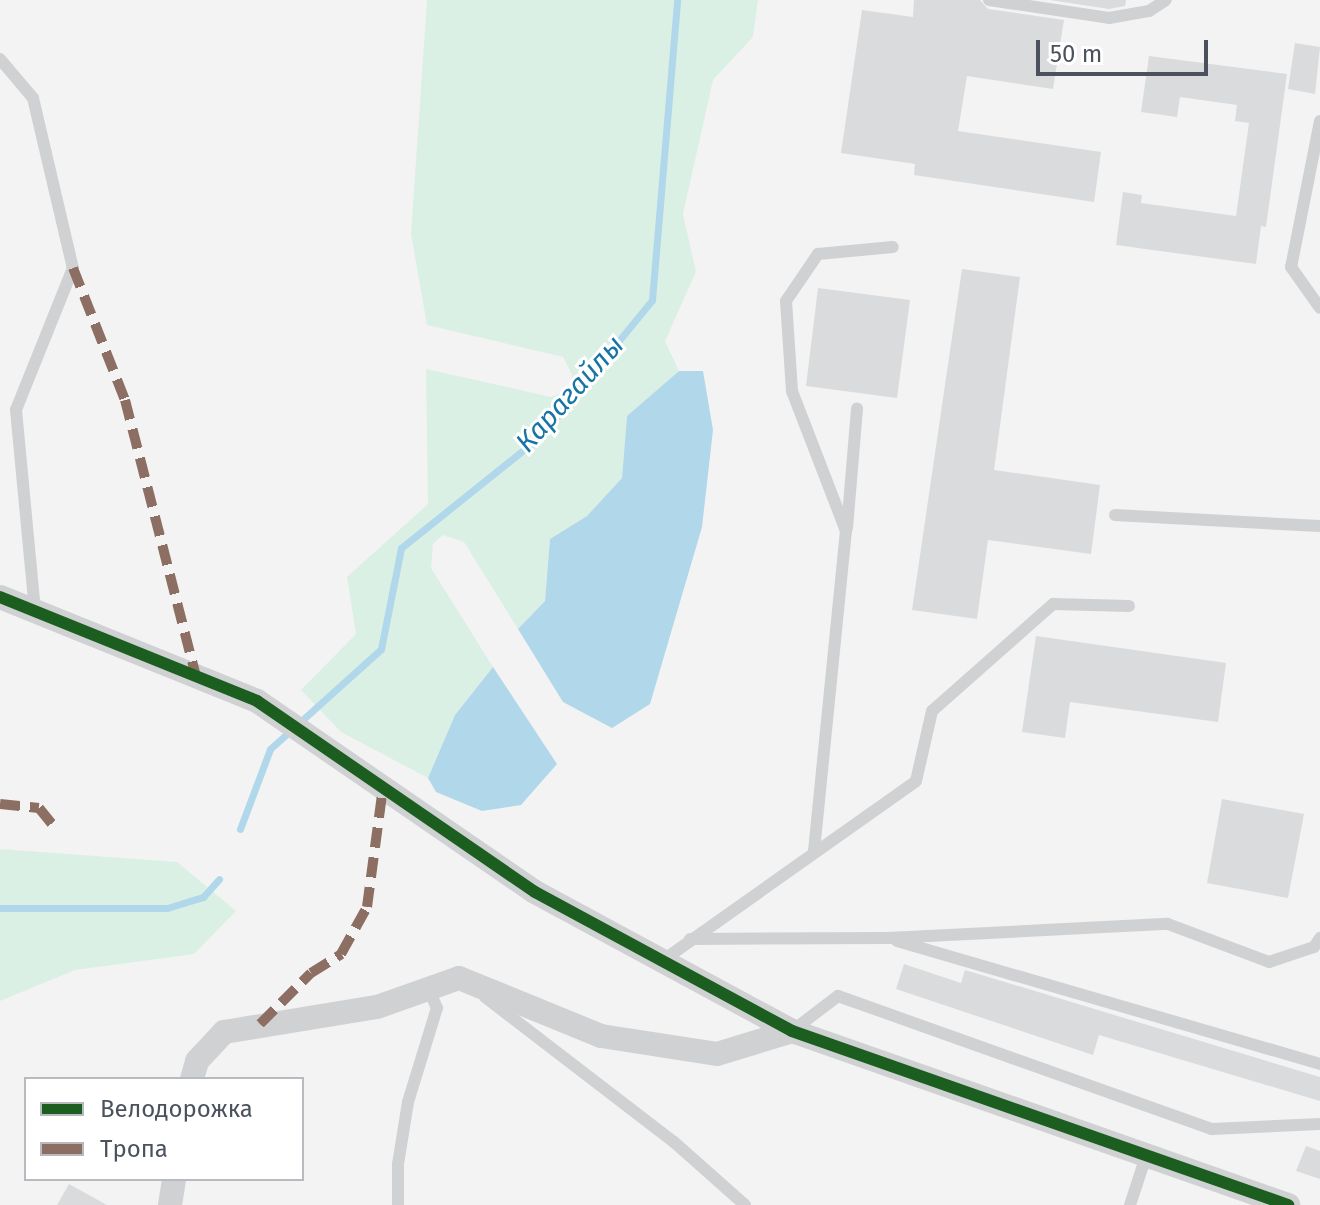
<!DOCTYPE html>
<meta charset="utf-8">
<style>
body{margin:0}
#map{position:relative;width:1320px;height:1205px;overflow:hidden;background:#f3f3f3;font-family:"Fira Sans",sans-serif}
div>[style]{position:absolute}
.green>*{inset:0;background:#daf0e5}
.water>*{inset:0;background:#b1d7ea}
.stream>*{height:7px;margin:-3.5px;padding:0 3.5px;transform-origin:3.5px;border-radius:3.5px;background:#b1d7ea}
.building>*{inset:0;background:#dadbdd}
.service>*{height:12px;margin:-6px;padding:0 6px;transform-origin:6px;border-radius:6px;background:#cfd1d3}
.minor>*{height:24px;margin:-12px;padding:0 12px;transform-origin:12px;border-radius:12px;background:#cfd1d3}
.quiet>*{height:10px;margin-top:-5px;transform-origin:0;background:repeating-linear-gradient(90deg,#8d6e63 0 20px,transparent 0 30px)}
.cycleway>*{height:12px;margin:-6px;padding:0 6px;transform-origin:6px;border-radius:6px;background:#1b5e20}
span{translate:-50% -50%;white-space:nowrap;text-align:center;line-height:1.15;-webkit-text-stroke:6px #fff;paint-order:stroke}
.water-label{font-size:28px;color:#1874a4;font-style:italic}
.legend{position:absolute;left:24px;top:1077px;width:280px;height:104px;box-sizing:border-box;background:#fff;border:2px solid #b7babf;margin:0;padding:10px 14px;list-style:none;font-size:24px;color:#4b525e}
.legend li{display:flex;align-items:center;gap:16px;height:40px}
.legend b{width:40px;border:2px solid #b7babf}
.scale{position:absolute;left:1036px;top:40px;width:172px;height:36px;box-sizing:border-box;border:4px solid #4b525e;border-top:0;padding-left:10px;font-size:24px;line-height:28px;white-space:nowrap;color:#4b525e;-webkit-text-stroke:6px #fff;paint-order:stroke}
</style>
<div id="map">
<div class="green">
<i style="clip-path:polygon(427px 0,758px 0,753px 37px,713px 80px,683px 214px,696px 272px,665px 341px,679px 371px,627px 416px,622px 478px,587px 516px,550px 539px,545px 601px,518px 629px,464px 542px,443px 535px,433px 544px,431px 568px,493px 667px,455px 715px,428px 778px,341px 732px,301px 690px,356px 634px,347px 577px,428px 504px,426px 369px,551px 397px,569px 390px,572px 375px,563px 357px,427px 325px,411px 234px)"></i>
<i style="clip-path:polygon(0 849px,177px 862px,236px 911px,194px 954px,75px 970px,0 1001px)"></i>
</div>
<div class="water">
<i style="clip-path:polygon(679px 371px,703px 371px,713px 430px,702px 527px,650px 704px,612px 728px,563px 702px,518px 629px,545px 601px,550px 539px,587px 516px,622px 478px,627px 416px)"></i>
<i style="clip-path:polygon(493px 667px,557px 764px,521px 805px,482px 811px,436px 792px,428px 778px,455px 715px)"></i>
</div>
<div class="stream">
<i style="left:240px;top:829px;width:85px;rotate:-69.4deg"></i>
<i style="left:270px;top:749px;width:149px;rotate:-42deg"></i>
<i style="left:381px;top:649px;width:103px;rotate:-78.8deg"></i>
<i style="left:401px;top:548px;width:181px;rotate:-38.7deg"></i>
<i style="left:542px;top:435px;width:174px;rotate:-50.8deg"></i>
<i style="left:652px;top:300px;width:301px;rotate:-85.2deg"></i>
<i style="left:0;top:908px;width:167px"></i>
<i style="left:167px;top:908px;width:38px;rotate:-17deg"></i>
<i style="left:203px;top:897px;width:24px;rotate:-48deg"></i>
</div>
<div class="building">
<i style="clip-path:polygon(914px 0,980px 0,988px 9px,1064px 20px,1053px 89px,967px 76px,958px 131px,1101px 152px,1094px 202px,914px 175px,915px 164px,841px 153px,862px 10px,913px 17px)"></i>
<i style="clip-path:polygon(1050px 0,1126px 0,1125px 6px,1109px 9px)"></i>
<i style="clip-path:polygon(1295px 43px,1320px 47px,1315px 94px,1288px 89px)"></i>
<i style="clip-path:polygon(1149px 56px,1287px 74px,1266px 227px,1261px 226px,1256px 264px,1116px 245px,1123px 192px,1142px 195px,1141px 203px,1236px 216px,1249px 123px,1235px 121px,1237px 105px,1180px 97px,1177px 117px,1141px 112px)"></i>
<i style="clip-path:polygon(962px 269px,1020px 277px,994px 470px,1100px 485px,1091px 554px,988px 540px,977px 619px,912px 610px)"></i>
<i style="clip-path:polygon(818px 288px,910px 300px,897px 398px,806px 386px)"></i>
<i style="clip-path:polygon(1036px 636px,1226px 663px,1218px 722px,1070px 702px,1065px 738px,1022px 732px)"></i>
<i style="clip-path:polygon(1222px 799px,1304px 814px,1288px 898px,1207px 883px)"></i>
<i style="clip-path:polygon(904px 964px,961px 983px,965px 970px,1320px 1077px,1320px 1101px,1099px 1035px,1093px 1055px,896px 989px)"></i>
<i style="clip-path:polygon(1306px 1146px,1320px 1151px,1320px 1179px,1296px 1171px)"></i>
<i style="clip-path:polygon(69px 1184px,107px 1205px,57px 1205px)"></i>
</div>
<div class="service">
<i style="left:989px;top:0;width:121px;rotate:8.5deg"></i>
<i style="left:1109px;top:18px;width:41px;rotate:-9.9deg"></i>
<i style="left:1149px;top:11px;width:20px;rotate:-33deg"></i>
<i style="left:0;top:59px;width:51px;rotate:49.8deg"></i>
<i style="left:33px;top:98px;width:175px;rotate:76.8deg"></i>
<i style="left:73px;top:268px;width:153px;rotate:111.9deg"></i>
<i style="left:16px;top:410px;width:202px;rotate:84.6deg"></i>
<i style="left:1320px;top:121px;width:149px;rotate:101.2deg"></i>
<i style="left:1291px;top:267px;width:50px;rotate:54.7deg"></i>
<i style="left:1115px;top:515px;width:205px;rotate:3.1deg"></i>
<i style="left:847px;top:528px;width:120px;rotate:-85.2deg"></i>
<i style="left:814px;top:851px;width:322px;rotate:-84.3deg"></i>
<i style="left:846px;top:531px;width:150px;rotate:-111.1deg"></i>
<i style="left:792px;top:391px;width:90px;rotate:-93.8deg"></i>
<i style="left:786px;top:301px;width:57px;rotate:-55.8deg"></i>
<i style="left:818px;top:254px;width:75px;rotate:-5.3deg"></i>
<i style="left:690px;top:939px;width:198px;rotate:-0.3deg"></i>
<i style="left:888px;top:938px;width:280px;rotate:-2.9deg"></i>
<i style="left:1168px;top:924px;width:108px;rotate:20.6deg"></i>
<i style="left:1269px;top:962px;width:47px;rotate:-18.4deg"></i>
<i style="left:1314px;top:947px;width:11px;rotate:-56deg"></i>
<i style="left:897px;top:941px;width:441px;rotate:16.2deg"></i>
<i style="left:662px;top:961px;width:311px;rotate:-35.3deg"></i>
<i style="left:916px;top:781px;width:72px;rotate:-77.1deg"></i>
<i style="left:932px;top:711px;width:162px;rotate:-41.5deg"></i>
<i style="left:1053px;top:604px;width:76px;rotate:1.5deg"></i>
<i style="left:485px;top:997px;width:238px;rotate:37.5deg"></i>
<i style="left:674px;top:1142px;width:95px;rotate:41.6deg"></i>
<i style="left:792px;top:1031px;width:58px;rotate:-37.3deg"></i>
<i style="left:838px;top:996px;width:397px;rotate:19.6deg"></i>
<i style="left:1212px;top:1129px;width:108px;rotate:-2.7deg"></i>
<i style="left:398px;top:1205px;width:41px;rotate:-90deg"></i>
<i style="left:398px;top:1164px;width:63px;rotate:-80.8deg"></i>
<i style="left:408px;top:1102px;width:98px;rotate:-72.9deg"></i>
<i style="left:437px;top:1008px;width:24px;rotate:-114deg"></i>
<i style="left:1130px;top:1205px;width:52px;rotate:-71.9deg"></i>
</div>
<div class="minor">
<i style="left:0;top:597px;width:277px;rotate:22deg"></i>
<i style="left:257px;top:701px;width:337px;rotate:34.5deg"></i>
<i style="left:535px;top:892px;width:292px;rotate:28.4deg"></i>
<i style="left:792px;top:1031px;width:526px;rotate:19.33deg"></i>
<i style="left:192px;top:1079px;width:19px;rotate:-74deg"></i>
<i style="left:197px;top:1061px;width:40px;rotate:-47deg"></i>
<i style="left:224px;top:1032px;width:155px;rotate:-9.3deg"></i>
<i style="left:377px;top:1007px;width:87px;rotate:-19.5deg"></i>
<i style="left:459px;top:978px;width:153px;rotate:22.2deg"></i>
<i style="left:601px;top:1036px;width:117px;rotate:8.8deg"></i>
<i style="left:717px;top:1054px;width:78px;rotate:-17deg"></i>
<i style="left:170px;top:1205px;width:26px;rotate:-81deg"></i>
</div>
<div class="quiet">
<i style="left:73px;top:268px;width:142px;rotate:68.5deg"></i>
<i style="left:125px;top:400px;width:285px;rotate:75.6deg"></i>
<i style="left:0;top:804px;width:39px;rotate:6deg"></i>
<i style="left:39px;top:808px;width:27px;rotate:51deg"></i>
<i style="left:260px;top:1024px;width:72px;rotate:-45deg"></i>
<i style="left:311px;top:973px;width:36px;rotate:-32deg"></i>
<i style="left:341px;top:954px;width:54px;rotate:-61deg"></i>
<i style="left:367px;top:907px;width:121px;rotate:-82.4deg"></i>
</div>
<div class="cycleway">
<i style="left:0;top:597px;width:277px;rotate:22deg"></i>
<i style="left:257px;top:701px;width:337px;rotate:34.5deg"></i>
<i style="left:535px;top:892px;width:292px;rotate:28.4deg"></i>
<i style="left:792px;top:1031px;width:526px;rotate:19.33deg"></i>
</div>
<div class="water-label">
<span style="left:570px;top:394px;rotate:-48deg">Карагайлы</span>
</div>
<ul class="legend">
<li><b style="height:10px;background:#1b5e20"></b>Велодорожка</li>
<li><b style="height:10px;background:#8d6e63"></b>Тропа</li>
</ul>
<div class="scale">50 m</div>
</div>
